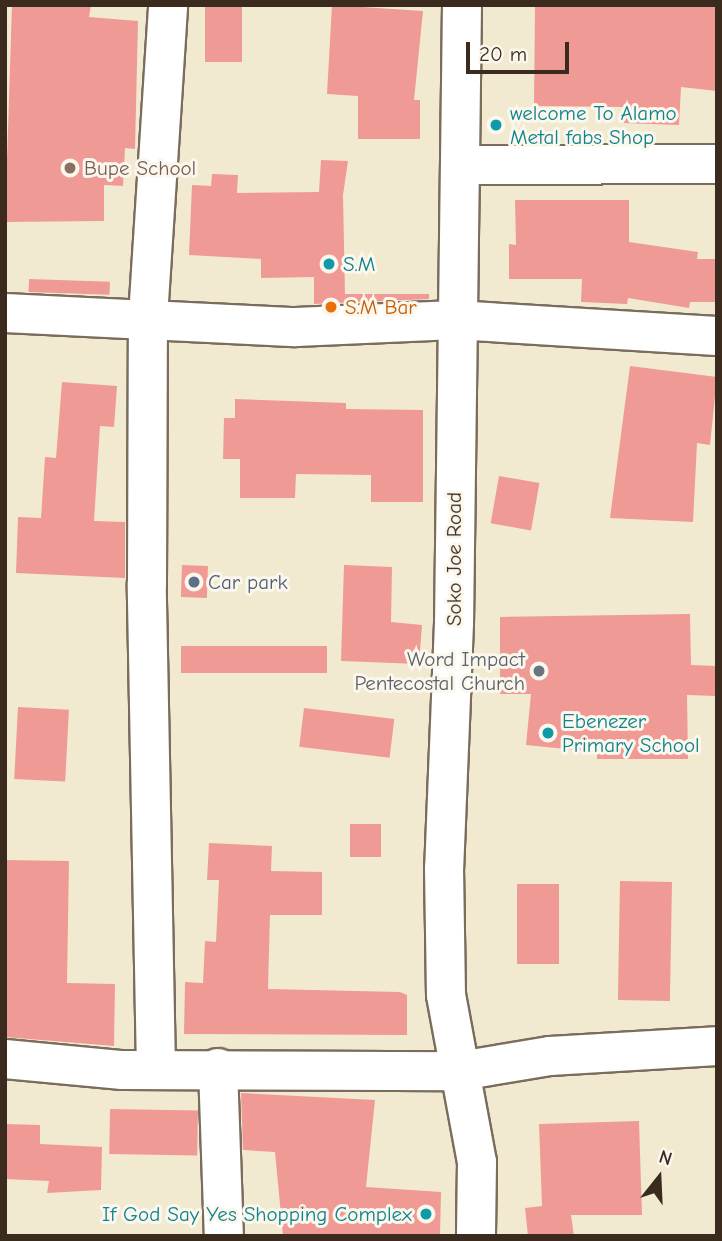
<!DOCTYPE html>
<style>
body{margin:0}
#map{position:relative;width:722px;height:1241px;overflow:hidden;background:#f1ead1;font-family:"Comic Neue",sans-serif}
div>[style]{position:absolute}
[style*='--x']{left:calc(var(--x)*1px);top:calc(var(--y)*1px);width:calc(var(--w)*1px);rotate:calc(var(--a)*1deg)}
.building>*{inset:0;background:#f09a95;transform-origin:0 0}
.roads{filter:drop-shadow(2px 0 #7b6d5d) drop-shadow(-2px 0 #7b6d5d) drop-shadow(0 2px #7b6d5d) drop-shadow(0 -2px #7b6d5d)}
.minor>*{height:38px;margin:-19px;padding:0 19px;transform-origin:19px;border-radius:19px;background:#fff}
.dots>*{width:19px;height:19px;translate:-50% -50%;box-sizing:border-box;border:4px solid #fbf7ec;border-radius:50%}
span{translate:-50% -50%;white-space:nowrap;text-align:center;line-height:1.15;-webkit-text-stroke:6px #fbf7ec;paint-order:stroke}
.culture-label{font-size:21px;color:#0d838f}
.left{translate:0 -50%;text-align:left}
.right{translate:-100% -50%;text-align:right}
.education-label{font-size:21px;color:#785e54}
.food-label{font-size:21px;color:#c56008}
.street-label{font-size:21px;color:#3b2a1e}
.service-label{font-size:21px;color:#4e5e75}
.worship-label{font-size:21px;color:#5b616d}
.frame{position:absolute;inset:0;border:7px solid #3b2a1e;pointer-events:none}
.north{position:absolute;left:624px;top:1143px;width:70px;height:70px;-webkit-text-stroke:5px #fbf7ec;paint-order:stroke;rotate:18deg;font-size:19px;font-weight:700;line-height:28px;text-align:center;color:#3b2a1e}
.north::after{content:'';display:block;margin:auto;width:24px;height:32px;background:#3b2a1e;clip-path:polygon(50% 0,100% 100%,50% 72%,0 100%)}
.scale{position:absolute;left:466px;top:42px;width:103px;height:32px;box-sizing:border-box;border:4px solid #3b2a1e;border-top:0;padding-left:9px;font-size:21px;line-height:24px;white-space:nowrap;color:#3b2a1e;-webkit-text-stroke:5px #fbf7ec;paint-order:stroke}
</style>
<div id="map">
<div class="building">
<i style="clip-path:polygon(12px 5px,91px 5px,89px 17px,138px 21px,135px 149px,125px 148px,123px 186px,104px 185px,104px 221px,5px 222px)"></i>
<i style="left:205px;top:5px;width:37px;height:57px"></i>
<i style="clip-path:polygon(332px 5px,423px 11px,414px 100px,420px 100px,420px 139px,358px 139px,358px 96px,327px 94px)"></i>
<i style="clip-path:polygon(535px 5px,717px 5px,717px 91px,681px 87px,679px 125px,623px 123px,623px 107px,534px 106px)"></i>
<i style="clip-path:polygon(321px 160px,348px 161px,343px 195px,345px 294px,429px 294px,429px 299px,314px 304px,314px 277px,261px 278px,261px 259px,189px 255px,192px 185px,211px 186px,212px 174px,238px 175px,237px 193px,319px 192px)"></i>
<i style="clip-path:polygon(515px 200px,629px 200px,629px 242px,698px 252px,697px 259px,717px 259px,717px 302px,690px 302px,689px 308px,628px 298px,627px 304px,581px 302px,582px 279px,509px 279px,509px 244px,516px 245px)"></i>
<i style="left:29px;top:279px;width:81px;height:13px;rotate:2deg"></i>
<i style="clip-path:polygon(630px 366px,717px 377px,710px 445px,697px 443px,693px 522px,610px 518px)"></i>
<i style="clip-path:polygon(62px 382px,117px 386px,114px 427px,100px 426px,94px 521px,125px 522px,125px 578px,16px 573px,18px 517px,41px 518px,45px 457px,56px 458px)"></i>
<i style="clip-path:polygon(235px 399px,346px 403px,346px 409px,423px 410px,423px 502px,371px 502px,371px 475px,296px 474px,295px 498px,240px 498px,240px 459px,223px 459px,224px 418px,235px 418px)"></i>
<i style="left:499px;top:476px;width:41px;height:48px;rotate:10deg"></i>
<i style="left:182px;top:565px;width:26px;height:32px;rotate:2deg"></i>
<i style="clip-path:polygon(344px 565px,392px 567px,391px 622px,422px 625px,419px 664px,341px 661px)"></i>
<i style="clip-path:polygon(690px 614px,691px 665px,717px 666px,717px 696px,687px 695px,688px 759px,597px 759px,597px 752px,526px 745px,531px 694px,500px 694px,500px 617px)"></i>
<i style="left:327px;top:646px;width:27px;height:146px;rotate:90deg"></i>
<i style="left:18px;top:707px;width:51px;height:72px;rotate:3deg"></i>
<i style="left:304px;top:708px;width:91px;height:39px;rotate:7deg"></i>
<i style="left:350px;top:824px;width:31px;height:33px"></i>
<i style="clip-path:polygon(209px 843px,272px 846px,271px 871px,322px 872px,322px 915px,270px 915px,268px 989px,400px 992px,407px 995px,407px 1035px,184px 1034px,185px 982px,203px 983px,205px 941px,216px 942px,219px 880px,207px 880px)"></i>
<i style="clip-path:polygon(5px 860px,69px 861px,67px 983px,115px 984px,114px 1046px,5px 1037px)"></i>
<i style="left:620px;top:881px;width:52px;height:119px;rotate:1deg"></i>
<i style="left:517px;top:884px;width:42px;height:80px"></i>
<i style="clip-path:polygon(241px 1093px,375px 1100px,366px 1187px,441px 1192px,440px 1236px,283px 1236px,275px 1152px,243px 1150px)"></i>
<i style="left:110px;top:1109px;width:88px;height:45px;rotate:1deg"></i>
<i style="clip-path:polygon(639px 1121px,642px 1215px,571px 1215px,574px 1236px,528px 1236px,525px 1208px,542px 1206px,539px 1124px)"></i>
<i style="clip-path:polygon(5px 1124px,40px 1125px,40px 1144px,102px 1147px,101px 1190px,47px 1193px,49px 1181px,5px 1179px)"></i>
</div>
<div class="roads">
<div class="minor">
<i style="--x:462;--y:5;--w:618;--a:90.74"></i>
<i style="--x:454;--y:623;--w:245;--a:92.3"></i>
<i style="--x:444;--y:868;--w:127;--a:89.1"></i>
<i style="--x:446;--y:995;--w:170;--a:79.5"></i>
<i style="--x:477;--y:1162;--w:74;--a:90.8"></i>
<i style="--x:460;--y:165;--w:257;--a:-0.2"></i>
<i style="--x:5;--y:313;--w:291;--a:2.8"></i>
<i style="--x:296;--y:327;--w:159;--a:-2.5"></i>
<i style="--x:455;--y:320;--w:262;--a:3.5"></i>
<i style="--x:5;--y:1059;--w:118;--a:5.4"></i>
<i style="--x:122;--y:1070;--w:338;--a:0.2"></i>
<i style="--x:460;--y:1071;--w:91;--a:-9.5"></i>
<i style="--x:550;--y:1056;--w:167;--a:-3.4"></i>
<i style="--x:218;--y:1068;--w:168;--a:88"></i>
<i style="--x:156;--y:1070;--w:486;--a:-91.1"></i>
<i style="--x:147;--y:584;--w:267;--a:-89.8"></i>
<i style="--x:148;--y:317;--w:313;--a:-86.3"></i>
</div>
</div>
<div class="dots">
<i style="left:496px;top:125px;background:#0f9aa8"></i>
<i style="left:70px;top:168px;background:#8d6e63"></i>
<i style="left:329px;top:264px;background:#0f9aa8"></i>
<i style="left:331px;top:307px;background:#e8710a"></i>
<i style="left:194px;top:582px;background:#5c6f8a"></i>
<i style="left:539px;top:671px;background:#6b7280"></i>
<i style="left:548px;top:733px;background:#0f9aa8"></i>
<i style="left:426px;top:1214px;background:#0f9aa8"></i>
</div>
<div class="culture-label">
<span class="left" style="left:510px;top:125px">welcome To Alamo<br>Metal fabs Shop</span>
<span class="left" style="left:343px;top:264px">S.M</span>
<span class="left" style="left:562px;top:733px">Ebenezer<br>Primary School</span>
<span class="right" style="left:412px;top:1214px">If God Say Yes Shopping Complex</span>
</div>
<div class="education-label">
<span class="left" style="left:84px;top:168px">Bupe School</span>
</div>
<div class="food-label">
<span class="left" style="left:345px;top:307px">S.M Bar</span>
</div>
<div class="street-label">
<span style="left:454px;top:559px;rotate:-90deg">Soko Joe Road</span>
</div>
<div class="service-label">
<span class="left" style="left:208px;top:582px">Car park</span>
</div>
<div class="worship-label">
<span class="right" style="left:525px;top:671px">Word Impact<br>Pentecostal Church</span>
</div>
<div class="frame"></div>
<div class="north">N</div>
<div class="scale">20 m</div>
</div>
